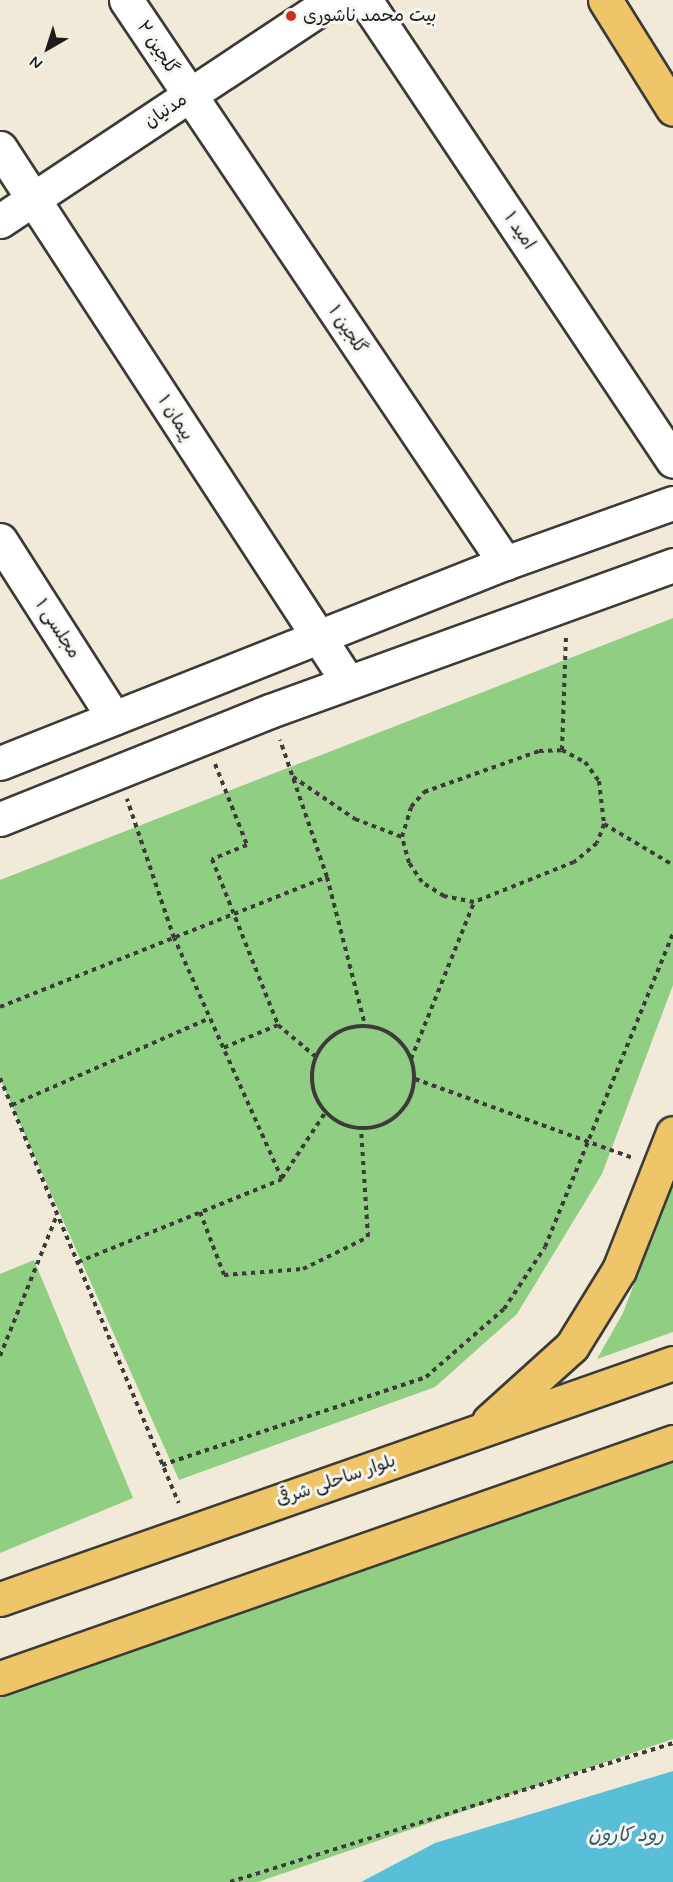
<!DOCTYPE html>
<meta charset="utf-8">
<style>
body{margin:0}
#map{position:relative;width:673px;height:1882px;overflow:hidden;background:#f2ead8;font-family:Mynerve,"Playpen Sans Arabic",sans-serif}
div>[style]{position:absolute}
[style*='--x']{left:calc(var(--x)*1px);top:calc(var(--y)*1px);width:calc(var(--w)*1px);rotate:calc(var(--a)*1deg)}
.green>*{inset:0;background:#90ce84}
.water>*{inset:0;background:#59bed7}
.path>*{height:4px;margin-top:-2px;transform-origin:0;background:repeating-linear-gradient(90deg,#3c3b38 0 4.5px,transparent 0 9px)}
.path>.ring{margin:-2px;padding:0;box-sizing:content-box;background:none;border:4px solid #3c3b38;border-radius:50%}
.roads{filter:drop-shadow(2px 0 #3c3b38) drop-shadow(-2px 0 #3c3b38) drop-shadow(0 2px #3c3b38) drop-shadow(0 -2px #3c3b38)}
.minor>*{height:33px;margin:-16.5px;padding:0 16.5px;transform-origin:16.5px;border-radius:16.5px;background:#fff}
.major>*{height:33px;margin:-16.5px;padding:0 16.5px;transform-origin:16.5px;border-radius:16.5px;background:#eec569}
.dots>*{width:16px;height:16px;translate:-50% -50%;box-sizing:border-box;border:3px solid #f6f6f2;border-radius:50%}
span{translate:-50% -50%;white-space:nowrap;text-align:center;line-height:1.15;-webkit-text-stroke:6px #f6f6f2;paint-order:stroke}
.poi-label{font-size:18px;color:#1c1c1c}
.left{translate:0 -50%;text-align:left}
.street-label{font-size:18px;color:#1c1c1c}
.water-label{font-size:20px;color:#345d67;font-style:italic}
.north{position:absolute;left:18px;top:18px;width:60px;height:60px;-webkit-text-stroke:4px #f6f6f2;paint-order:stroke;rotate:219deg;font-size:16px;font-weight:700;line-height:24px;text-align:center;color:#1c1c1c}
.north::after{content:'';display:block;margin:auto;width:21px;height:27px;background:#1c1c1c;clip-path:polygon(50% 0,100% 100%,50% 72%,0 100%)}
</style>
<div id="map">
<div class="green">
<i style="clip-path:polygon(673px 618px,673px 985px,602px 1174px,517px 1314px,435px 1387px,179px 1480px,0 1079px,0 880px)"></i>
<i style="clip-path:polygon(673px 1182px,673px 1332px,597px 1359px,623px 1313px)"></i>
<i style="clip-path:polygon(34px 1260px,133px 1498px,0 1553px,0 1274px)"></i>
<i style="clip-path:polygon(673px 1441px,673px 1739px,258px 1882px,0 1882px,0 1676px)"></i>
</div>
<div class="water">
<i style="clip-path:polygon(673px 1771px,673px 1882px,361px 1882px,435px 1843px)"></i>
</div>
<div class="path">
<i style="--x:562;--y:750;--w:26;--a:28"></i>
<i style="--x:585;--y:762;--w:24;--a:54"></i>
<i style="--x:599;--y:781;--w:43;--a:83.4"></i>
<i style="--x:604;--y:824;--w:20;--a:110"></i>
<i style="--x:597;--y:843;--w:30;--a:140"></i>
<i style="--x:574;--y:862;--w:108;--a:158.2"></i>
<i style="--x:474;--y:902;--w:31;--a:-169"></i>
<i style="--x:444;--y:896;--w:26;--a:-148"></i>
<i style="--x:422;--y:882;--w:23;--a:-124"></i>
<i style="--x:409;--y:863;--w:27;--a:-105"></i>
<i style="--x:402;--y:837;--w:31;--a:-73"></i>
<i style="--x:411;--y:807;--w:20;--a:-49"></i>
<i style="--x:424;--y:792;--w:122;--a:-19.6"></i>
<i style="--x:539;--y:751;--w:23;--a:-2"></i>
<i style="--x:562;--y:750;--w:113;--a:-88"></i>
<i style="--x:215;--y:764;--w:87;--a:68.4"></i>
<i style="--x:247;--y:845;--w:38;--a:158"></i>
<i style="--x:212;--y:859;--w:179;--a:68.3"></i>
<i style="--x:278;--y:1025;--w:60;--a:157.3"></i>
<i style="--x:293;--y:777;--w:75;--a:34.1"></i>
<i style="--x:355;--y:819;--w:50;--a:21"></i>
<i style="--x:604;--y:824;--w:80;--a:30.7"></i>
<i style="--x:327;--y:877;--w:153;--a:75.6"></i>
<i style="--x:0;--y:1007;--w:352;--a:-21.7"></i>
<i style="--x:327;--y:877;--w:145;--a:-108.9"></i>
<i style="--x:278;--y:1025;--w:48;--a:40"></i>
<i class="ring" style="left:312px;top:1026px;width:98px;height:98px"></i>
<i style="--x:411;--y:1059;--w:169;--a:-68.1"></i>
<i style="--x:0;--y:1078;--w:461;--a:67.2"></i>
<i style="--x:415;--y:1079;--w:230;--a:19.9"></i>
<i style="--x:12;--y:1105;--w:216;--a:-23.7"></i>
<i style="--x:282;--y:1178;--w:78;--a:-56.5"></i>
<i style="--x:200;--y:1212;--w:67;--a:69.1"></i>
<i style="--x:224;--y:1275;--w:79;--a:-4.3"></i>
<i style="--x:303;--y:1269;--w:72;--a:-26.2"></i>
<i style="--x:368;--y:1237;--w:108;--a:-93.7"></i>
<i style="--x:78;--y:1262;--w:220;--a:-22.1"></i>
<i style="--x:282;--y:1179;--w:264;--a:-114.1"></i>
<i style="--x:174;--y:938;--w:147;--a:-108.7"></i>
<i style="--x:0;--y:1356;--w:152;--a:-68"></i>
<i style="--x:162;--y:1465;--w:278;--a:-18.4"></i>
<i style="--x:426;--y:1377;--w:103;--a:-41.1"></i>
<i style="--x:504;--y:1309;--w:74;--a:-56.5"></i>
<i style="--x:545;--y:1247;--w:338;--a:-67.8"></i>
<i style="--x:230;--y:1882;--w:464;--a:-17.4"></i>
</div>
<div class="roads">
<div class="minor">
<i style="--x:126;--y:0;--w:679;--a:56.05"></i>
<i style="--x:365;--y:0;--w:554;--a:56.25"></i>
<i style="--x:0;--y:148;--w:637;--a:56.91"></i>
<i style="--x:0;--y:221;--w:400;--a:-33.6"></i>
<i style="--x:0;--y:540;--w:211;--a:57.4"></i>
<i style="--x:0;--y:763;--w:543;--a:-21.61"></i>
<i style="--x:505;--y:563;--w:178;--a:-19.7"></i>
<i style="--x:0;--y:819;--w:291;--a:-21.8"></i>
<i style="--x:270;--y:711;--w:429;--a:-19.9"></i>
</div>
<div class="major">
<i style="--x:605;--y:0;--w:128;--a:58"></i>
<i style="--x:489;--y:1421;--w:112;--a:-42.1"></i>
<i style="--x:572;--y:1346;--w:89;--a:-58.3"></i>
<i style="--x:619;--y:1270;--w:147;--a:-68.5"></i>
<i style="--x:0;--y:1599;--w:713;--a:-19.32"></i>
<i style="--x:0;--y:1678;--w:713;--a:-19.32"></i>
</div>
</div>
<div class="dots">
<i style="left:291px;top:16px;background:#c8321e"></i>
</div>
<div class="poi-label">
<span class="left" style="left:303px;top:16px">بیت محمد ناشوری</span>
</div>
<div class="street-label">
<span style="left:157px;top:48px;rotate:57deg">گلجین ۲</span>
<span style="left:166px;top:111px;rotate:-34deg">مدنیان</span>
<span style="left:519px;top:231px;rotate:56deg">امید ۱</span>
<span style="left:347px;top:330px;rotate:56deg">گلجین ۱</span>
<span style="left:175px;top:418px;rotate:57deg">پیمان ۱</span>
<span style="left:57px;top:629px;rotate:57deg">مجلسی ۱</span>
<span style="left:336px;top:1481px;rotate:-19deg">بلوار ساحلی شرقی</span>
</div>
<div class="water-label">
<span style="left:626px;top:1835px">رود کارون</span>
</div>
<div class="north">N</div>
</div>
